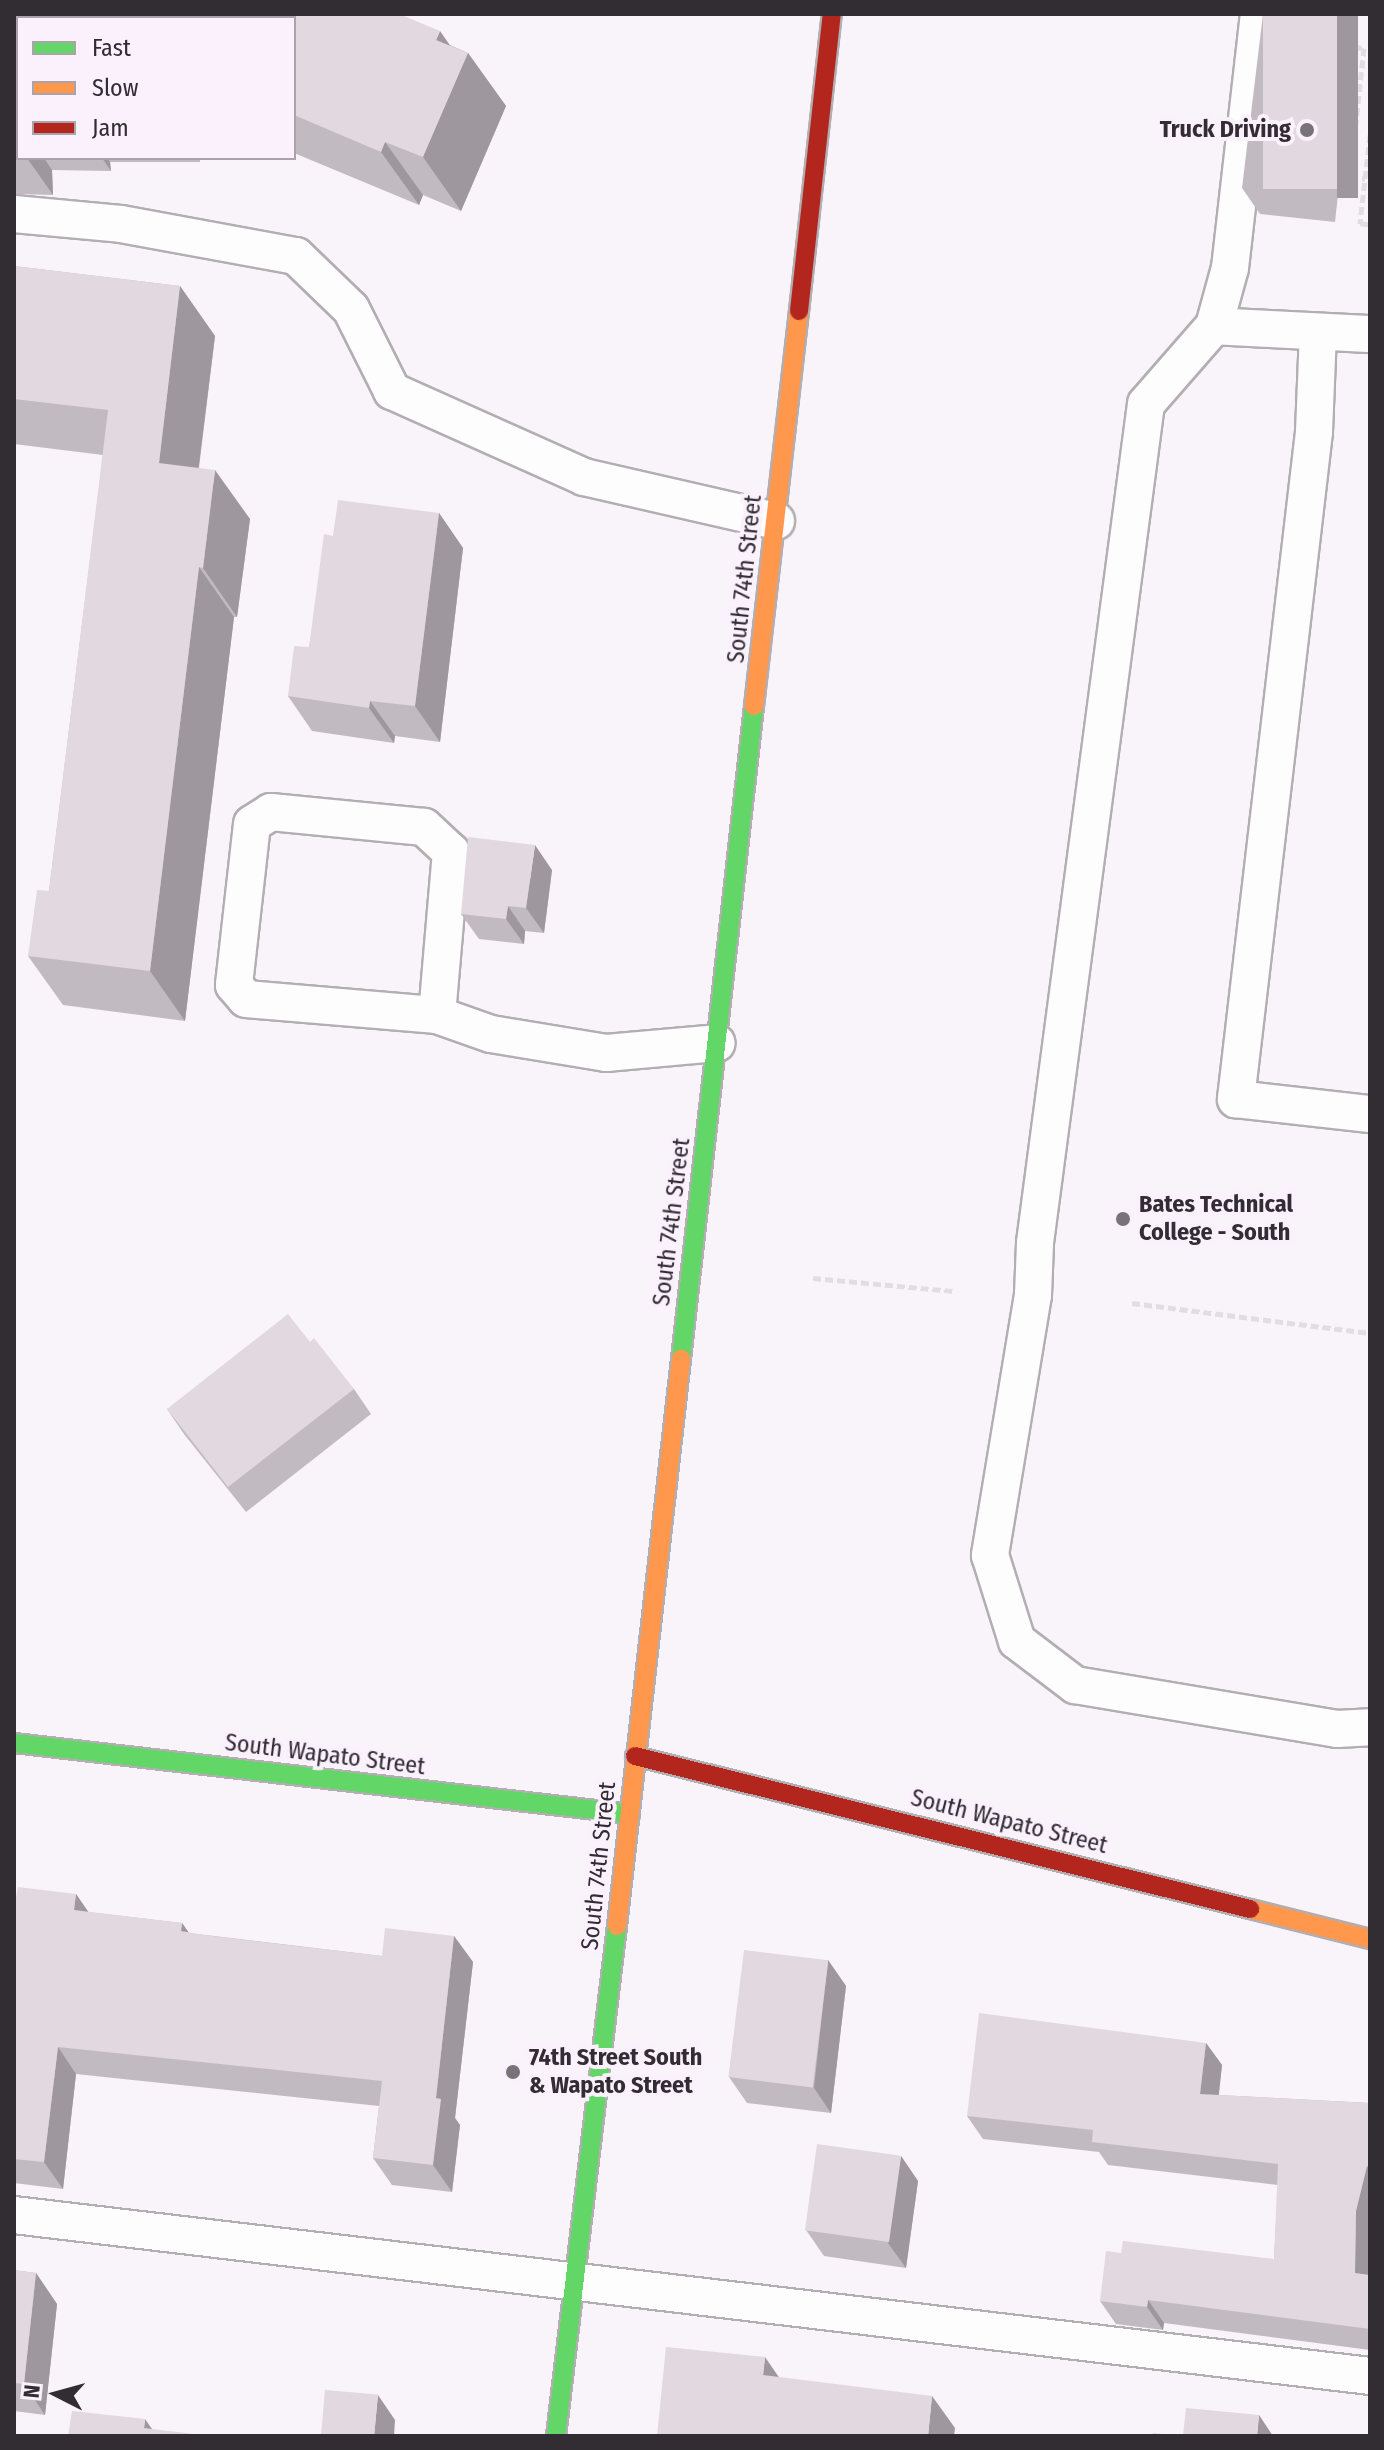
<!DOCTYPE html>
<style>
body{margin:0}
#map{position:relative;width:1384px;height:2450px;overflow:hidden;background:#f9f4fa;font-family:"Fira Sans Condensed",sans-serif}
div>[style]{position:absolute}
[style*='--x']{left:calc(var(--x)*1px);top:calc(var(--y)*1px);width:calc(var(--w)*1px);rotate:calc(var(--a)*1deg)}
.path>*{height:5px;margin-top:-2.5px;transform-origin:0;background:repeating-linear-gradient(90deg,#e0dee0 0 8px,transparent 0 12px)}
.roads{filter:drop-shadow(2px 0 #b2aeb2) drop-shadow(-2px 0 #b2aeb2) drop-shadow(0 2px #b2aeb2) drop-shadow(0 -2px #b2aeb2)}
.lane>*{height:36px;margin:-18px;padding:0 18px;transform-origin:18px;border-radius:18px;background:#fefdfe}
.fast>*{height:18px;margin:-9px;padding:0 9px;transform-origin:9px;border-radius:9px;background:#63d668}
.slow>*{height:18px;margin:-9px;padding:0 9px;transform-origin:9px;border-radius:9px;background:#ff974d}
.jam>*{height:18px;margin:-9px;padding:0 9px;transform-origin:9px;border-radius:9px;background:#b3261e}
.wall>*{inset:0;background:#c2bac1}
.shaded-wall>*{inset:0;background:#9e979d;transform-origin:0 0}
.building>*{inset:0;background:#e1d8e0;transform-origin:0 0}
.dots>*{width:22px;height:22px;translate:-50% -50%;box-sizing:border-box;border:4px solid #faf1fd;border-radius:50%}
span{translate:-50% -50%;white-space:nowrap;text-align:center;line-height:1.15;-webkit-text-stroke:8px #faf1fd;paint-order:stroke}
.poi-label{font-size:24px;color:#312d32;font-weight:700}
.right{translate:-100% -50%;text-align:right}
.left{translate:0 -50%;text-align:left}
.street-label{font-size:24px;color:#312d32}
.frame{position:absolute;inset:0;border:16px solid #312d32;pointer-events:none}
.legend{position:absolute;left:16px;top:16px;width:280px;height:144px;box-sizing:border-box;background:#faf1fd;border:2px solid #aaa3ac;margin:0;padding:10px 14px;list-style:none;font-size:24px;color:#312d32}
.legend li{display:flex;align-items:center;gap:16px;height:40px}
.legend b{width:40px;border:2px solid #aaa3ac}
.north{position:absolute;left:16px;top:2354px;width:80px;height:80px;-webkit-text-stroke:6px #faf1fd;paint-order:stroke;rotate:276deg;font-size:22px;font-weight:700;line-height:32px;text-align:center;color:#312d32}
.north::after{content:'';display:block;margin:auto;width:28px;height:36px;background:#312d32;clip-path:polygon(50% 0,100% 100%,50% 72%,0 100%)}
</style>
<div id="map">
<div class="path">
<i style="--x:1354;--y:47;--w:10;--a:6"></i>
<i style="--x:1364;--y:48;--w:130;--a:96.2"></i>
<i style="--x:1350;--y:177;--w:15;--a:8"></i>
<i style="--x:1370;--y:135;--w:89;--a:96.5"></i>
<i style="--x:1360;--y:223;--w:10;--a:11"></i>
<i style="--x:813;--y:1278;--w:142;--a:5.3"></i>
<i style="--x:1132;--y:1303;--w:240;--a:7.2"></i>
</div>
<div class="roads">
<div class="lane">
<i style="--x:14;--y:214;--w:107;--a:5.3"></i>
<i style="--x:121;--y:224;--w:178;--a:10.4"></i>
<i style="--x:296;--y:256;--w:76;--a:43.9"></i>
<i style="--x:351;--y:309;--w:92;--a:63.4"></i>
<i style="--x:392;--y:391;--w:210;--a:24.1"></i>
<i style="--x:584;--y:477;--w:197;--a:12.9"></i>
<i style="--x:1214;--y:326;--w:60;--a:-74.6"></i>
<i style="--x:1230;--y:268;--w:256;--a:-83.5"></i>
<i style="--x:1318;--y:332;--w:100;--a:92.3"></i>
<i style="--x:1314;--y:432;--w:672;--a:96.67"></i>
<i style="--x:1236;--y:1099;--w:135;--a:6.4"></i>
<i style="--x:1370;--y:334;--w:156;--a:-177.1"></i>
<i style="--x:1214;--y:326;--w:103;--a:131.1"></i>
<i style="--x:1146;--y:404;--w:846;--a:97.54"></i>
<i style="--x:1035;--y:1243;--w:52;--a:92.2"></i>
<i style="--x:1033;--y:1295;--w:264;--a:99.4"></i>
<i style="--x:990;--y:1555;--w:90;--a:72.6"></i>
<i style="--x:1017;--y:1641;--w:73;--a:37.2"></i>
<i style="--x:1075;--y:1685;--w:266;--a:9.5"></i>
<i style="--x:1337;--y:1729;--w:33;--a:-3"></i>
<i style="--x:437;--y:1015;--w:164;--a:-85.1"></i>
<i style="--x:451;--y:852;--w:37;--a:-137"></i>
<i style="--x:424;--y:827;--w:154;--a:-174.4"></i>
<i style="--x:271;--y:812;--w:22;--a:148"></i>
<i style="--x:252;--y:824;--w:162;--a:96.4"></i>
<i style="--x:234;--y:985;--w:18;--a:49"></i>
<i style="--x:246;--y:999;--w:192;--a:4.8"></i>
<i style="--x:437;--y:1015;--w:57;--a:19.4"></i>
<i style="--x:491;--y:1034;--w:117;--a:9.4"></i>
<i style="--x:606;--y:1053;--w:111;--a:-5.1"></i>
<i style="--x:14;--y:2215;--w:1366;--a:6.77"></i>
</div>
<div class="fast">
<i style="--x:681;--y:1359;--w:657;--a:-83.62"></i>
<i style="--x:14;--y:1743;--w:620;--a:6.57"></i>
<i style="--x:556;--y:2436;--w:514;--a:-83.18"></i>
</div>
<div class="slow">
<i style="--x:754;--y:706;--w:398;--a:-83.5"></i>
<i style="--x:1250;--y:1909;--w:124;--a:14"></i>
<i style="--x:617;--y:1926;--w:571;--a:-83.56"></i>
</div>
<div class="jam">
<i style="--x:799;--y:311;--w:299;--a:-83.7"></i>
<i style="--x:635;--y:1756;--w:634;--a:13.97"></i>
</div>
</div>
<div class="wall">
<i style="clip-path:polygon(1263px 14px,1358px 14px,1335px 222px,1260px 214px,1242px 188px)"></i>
<i style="clip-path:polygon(294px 18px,450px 45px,468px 53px,506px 106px,461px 211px,423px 195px,419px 205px,294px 153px)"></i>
<i style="clip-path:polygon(14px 31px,18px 31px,18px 158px,200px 158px,200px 162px,110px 162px,111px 171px,52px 170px,53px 195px,14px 194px)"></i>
<i style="clip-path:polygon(14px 266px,180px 286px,215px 336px,199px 468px,250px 519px,237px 617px,234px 617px,185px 1021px,63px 1005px,28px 956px,49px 891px,103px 455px,14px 444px)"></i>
<i style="clip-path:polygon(439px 513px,463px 548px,440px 742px,395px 736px,394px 743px,312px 731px,288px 696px,309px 647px,333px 536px)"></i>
<i style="clip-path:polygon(552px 870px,544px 933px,525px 931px,524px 944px,479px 939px,461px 914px)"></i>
<i style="clip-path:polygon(310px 1342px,354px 1389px,371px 1414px,246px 1512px,184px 1434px,167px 1409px)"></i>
<i style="clip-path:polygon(76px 1894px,88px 1912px,182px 1923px,189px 1933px,382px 1956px,454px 1936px,473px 1962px,455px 2118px,460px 2125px,452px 2192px,392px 2185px,373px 2158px,379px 2106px,76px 2074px,63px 2189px,14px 2183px,14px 1908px)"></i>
<i style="clip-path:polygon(828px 1960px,846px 1986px,831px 2113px,747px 2103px,729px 2077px)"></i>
<i style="clip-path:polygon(1206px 2043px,1222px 2065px,1219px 2095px,1370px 2103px,1370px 2350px,1164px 2323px,1163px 2330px,1116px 2324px,1100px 2301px,1121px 2253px,1274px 2259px,1278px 2185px,1108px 2165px,1099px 2152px,983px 2139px,967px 2116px)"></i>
<i style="clip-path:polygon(901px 2156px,918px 2181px,906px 2268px,824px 2256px,806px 2230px)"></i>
<i style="clip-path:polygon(14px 2270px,36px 2273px,57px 2304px,45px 2415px,14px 2411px)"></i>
</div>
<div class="shaded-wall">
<i style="left:1337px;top:14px;width:21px;height:184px"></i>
<i style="clip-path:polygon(440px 31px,463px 64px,468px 53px,506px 106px,461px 211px,423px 157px,436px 40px)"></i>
<i style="clip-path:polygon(15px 116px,18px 121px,18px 145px,15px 141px)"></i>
<i style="clip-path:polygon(385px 142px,423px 195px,419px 205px,381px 152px)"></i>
<i style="clip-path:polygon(27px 158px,44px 158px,52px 170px,53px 195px)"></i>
<i style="clip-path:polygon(102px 158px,107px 158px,110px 162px,111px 171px)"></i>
<i style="clip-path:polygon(180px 286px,215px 336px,193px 512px,159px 463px)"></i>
<i style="clip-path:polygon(215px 470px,250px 519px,237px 617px,203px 568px)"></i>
<i style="clip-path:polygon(439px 513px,463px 548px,440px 742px,415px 706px)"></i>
<i style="clip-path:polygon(199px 567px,234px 617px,185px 1021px,150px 971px)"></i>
<i style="clip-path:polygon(370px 701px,395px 736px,394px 743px,369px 708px)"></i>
<i style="clip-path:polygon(535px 845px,552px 870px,544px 933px,526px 908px)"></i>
<i style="clip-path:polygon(508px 906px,525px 931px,524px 944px,506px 919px)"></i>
<i style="clip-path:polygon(76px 1894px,94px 1920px,74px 1910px)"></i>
<i style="clip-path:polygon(182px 1923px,201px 1950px,181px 1931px)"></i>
<i style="clip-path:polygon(454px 1936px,473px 1962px,455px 2118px,460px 2125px,452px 2192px,433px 2165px,436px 2098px)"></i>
<i style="clip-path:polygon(828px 1960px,846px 1986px,831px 2113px,814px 2088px)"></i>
<i style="clip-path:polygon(1206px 2043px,1222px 2065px,1216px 2117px,1200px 2094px)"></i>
<i style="clip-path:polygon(58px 2047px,76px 2074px,63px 2189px,44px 2162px)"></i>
<i style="clip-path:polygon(901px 2156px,918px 2181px,906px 2268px,888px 2243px)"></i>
<i style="clip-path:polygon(1367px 2166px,1370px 2171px,1370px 2294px,1355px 2273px,1356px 2211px)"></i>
<i style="clip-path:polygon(36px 2273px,57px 2304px,45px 2415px,24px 2384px)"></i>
<i style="clip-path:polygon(1148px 2300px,1164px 2323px,1163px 2330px,1147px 2307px)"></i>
<i style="clip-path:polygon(765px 2357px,787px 2389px,763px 2375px)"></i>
<i style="clip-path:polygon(378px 2395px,395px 2420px,394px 2436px,374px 2436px)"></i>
<i style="clip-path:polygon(932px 2396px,955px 2428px,954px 2436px,928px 2436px)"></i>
<i style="clip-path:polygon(1259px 2415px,1273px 2436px,1257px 2436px)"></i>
<i style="clip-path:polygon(145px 2419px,157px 2436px,144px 2428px)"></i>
</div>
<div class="building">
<i style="clip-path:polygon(223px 14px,399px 14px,440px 31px,436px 40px,468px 53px,423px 157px,385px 142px,381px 152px,294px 115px,294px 18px,221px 18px)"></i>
<i style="left:1263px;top:14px;width:74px;height:175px"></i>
<i style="clip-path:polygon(14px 31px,18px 31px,18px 117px,15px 116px,15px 141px,14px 141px)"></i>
<i style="clip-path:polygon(14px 266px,180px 286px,159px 463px,215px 470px,203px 568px,199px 567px,150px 971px,28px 956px,37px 890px,49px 891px,108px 410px,14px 399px)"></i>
<i style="clip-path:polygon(338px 500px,439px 513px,415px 706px,370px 701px,369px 708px,288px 696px,294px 646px,309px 647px,324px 534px,333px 536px)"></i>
<i style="clip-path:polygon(468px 837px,535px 845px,526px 908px,508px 906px,506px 919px,461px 914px)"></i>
<i style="clip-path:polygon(288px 1314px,310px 1342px,314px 1338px,354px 1389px,228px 1487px,167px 1409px)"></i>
<i style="clip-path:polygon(18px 1887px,76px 1894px,74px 1910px,182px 1923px,181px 1931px,204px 1935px,382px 1956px,385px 1928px,454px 1936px,436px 2098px,441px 2099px,433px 2165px,373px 2158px,382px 2081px,58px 2047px,44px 2162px,14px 2159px,14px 1908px)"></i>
<i style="left:744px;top:1950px;width:85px;height:128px;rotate:7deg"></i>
<i style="clip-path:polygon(979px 2013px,1206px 2043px,1200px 2094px,1370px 2103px,1370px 2167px,1367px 2166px,1356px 2211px,1355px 2273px,1370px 2275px,1370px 2329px,1148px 2300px,1147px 2307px,1100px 2301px,1106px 2251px,1121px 2253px,1123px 2241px,1274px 2259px,1278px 2164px,1092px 2142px,1093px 2130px,967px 2116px)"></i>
<i style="left:817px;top:2144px;width:85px;height:87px;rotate:8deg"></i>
<i style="clip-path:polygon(14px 2270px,36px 2273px,24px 2384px,14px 2383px)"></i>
<i style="clip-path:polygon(666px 2347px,765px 2357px,763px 2375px,932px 2396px,928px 2436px,657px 2436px)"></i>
<i style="left:325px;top:2390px;width:53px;height:46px;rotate:5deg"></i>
<i style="clip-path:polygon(1186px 2408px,1259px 2415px,1257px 2436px,1152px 2436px,1153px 2433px,1183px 2436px)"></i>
<i style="clip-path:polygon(72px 2411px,145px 2419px,144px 2428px,211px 2436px,68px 2436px)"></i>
</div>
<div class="dots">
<i style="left:1307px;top:130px;background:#777378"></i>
<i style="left:1123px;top:1219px;background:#777378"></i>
<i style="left:513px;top:2072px;background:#777378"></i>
</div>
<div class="poi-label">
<span class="right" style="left:1291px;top:130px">Truck Driving</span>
<span class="left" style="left:1139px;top:1219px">Bates Technical<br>College - South</span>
<span class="left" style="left:529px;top:2072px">74th Street South<br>&amp; Wapato Street</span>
</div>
<div class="street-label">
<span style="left:745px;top:579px;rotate:-84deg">South 74th Street</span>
<span style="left:672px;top:1222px;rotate:-83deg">South 74th Street</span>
<span style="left:325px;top:1755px;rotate:7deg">South Wapato Street</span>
<span style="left:1009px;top:1822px;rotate:14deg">South Wapato Street</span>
<span style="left:599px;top:1866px;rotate:-84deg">South 74th Street</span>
</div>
<div class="frame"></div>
<ul class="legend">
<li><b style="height:10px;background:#63d668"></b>Fast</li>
<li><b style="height:10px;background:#ff974d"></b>Slow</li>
<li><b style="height:10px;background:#b3261e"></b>Jam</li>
</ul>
<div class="north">N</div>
</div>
